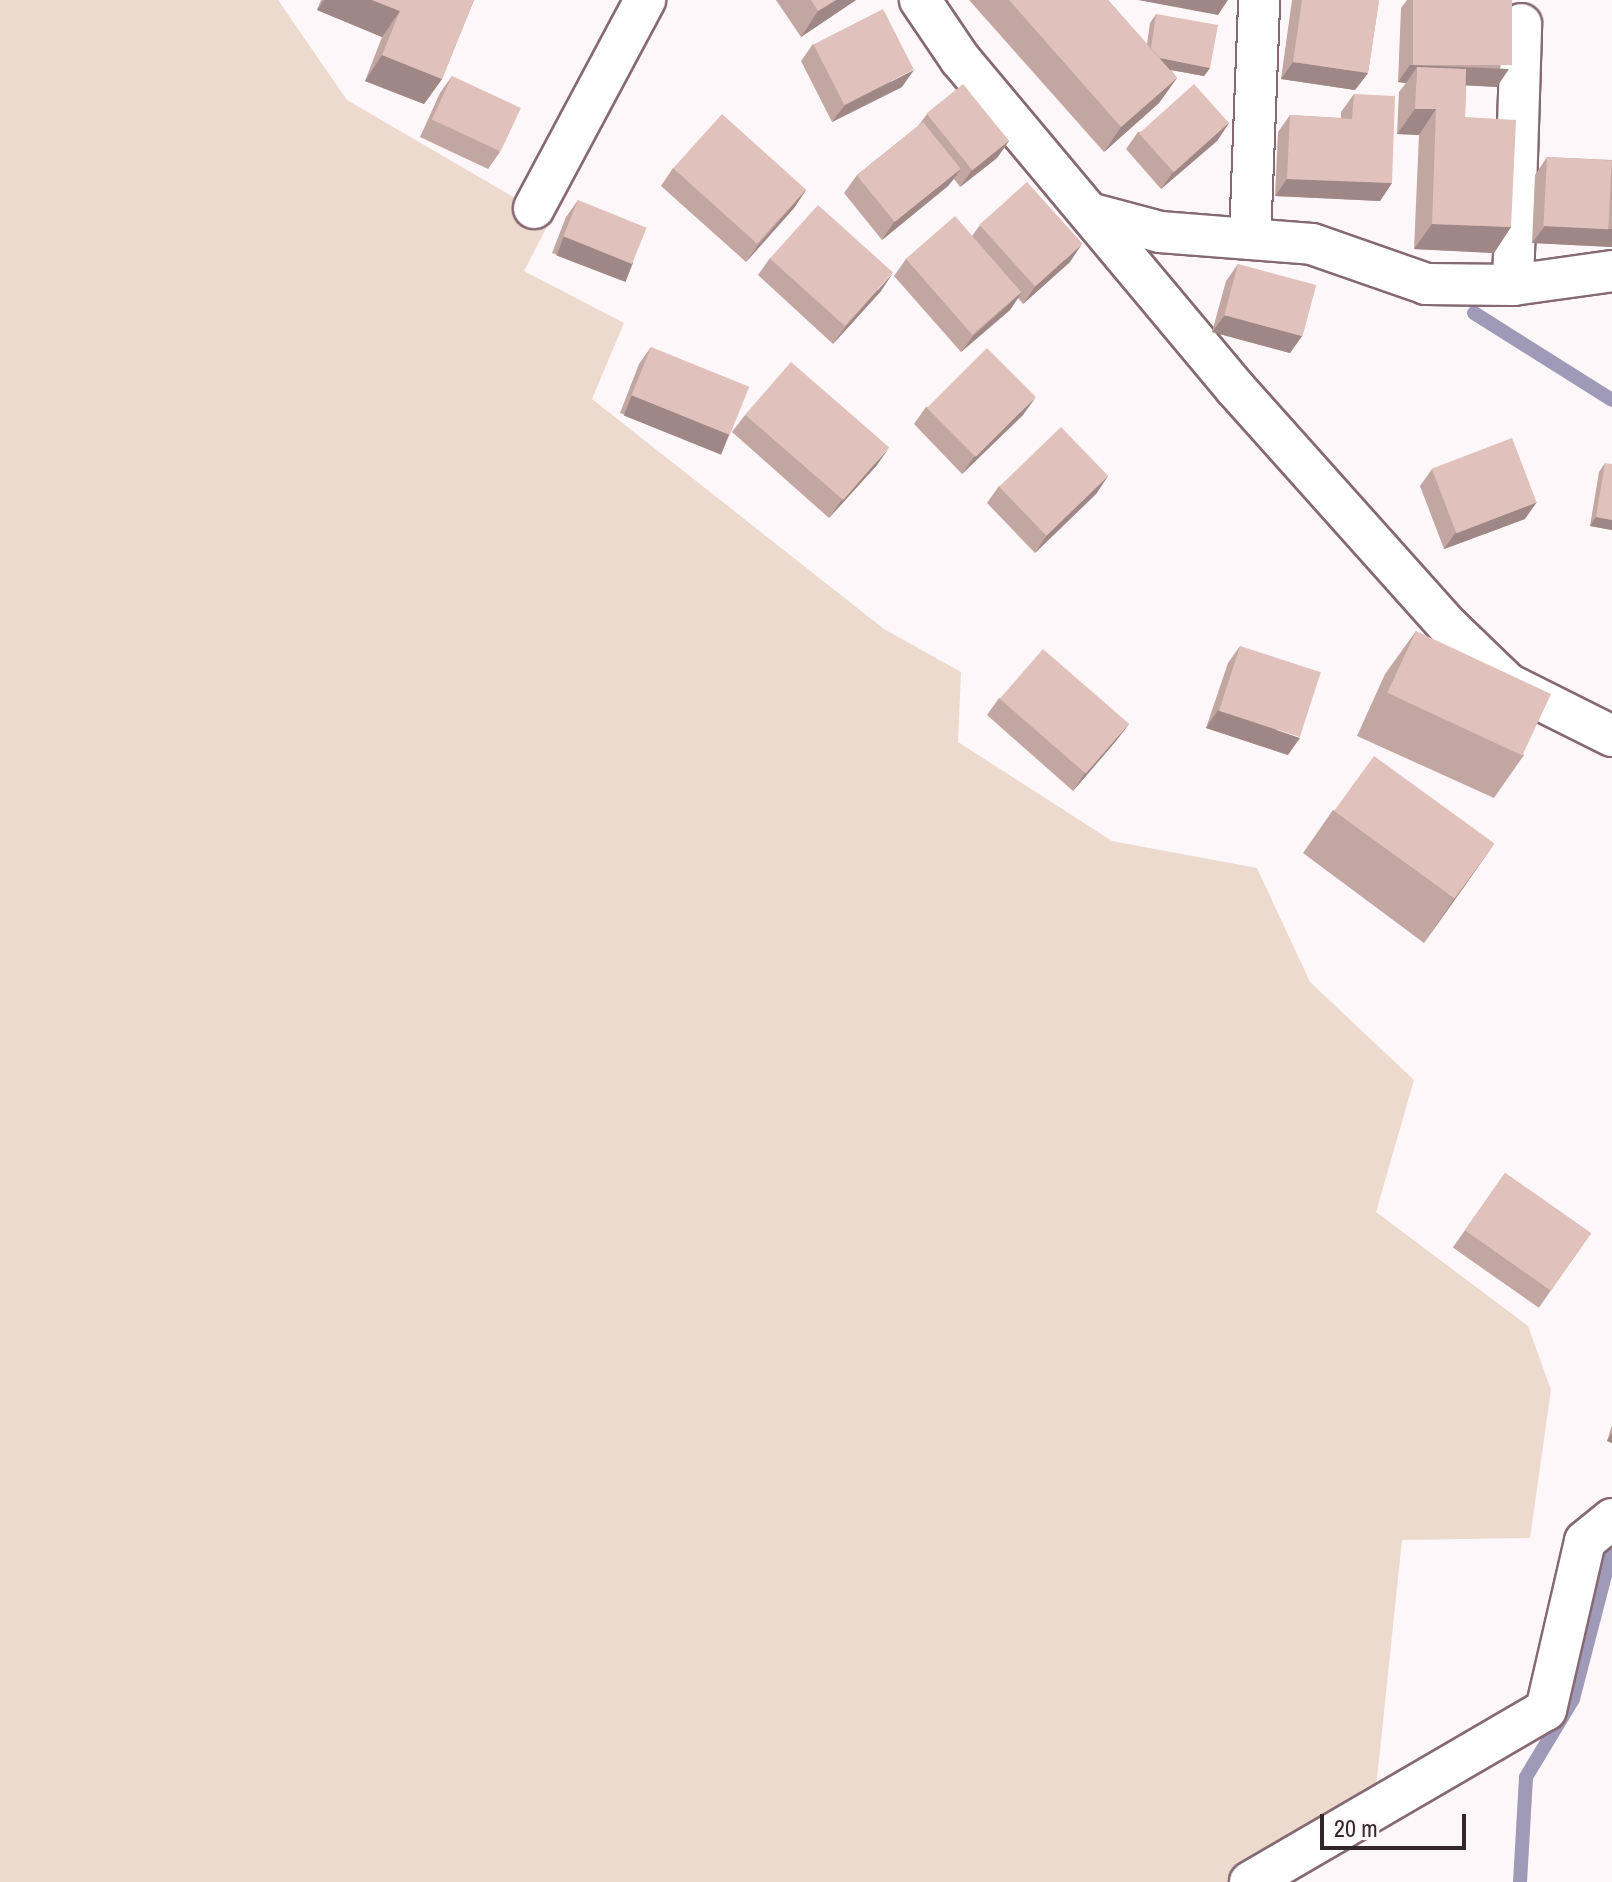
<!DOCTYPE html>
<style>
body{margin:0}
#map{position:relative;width:1612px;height:1882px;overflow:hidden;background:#fef7f9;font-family:"Archivo Narrow",sans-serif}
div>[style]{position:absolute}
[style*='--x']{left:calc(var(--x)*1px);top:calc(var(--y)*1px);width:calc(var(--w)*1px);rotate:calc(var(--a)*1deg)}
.green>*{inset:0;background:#ebdacd}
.stream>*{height:14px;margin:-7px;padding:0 7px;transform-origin:7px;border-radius:7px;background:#9f9ab8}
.roads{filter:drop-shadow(2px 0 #856973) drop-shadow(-2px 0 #856973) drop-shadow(0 2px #856973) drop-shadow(0 -2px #856973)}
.street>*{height:40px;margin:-20px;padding:0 20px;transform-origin:20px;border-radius:20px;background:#fff}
.wall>*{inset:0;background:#c2a6a2;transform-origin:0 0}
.shaded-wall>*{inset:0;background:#9e8784;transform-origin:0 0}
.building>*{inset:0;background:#e1c1bc;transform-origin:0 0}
span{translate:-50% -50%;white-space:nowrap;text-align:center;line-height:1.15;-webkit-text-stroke:6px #fef7f9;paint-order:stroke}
.scale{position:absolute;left:1320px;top:1814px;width:146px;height:36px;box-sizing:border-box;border:4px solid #33272b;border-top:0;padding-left:10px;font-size:24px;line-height:28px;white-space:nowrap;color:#33272b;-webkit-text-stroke:6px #fef7f9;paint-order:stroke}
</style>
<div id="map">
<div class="green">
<i style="clip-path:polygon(0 0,278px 0,347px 100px,551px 219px,524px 271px,624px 323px,592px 399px,884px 629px,961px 672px,958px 742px,1112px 841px,1257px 868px,1310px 982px,1414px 1080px,1376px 1212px,1528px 1326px,1551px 1390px,1530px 1538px,1402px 1540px,1373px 1817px,1253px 1882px,0 1882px)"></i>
</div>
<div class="stream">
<i style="--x:1474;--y:313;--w:163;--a:32.2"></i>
<i style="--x:1520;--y:1882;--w:105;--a:-86.7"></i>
<i style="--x:1526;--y:1777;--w:91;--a:-58.9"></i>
<i style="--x:1573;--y:1699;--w:156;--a:-75.5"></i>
</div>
<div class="roads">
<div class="street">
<i style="--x:920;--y:0;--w:71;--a:55.9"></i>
<i style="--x:960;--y:59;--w:430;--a:50.1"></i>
<i style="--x:1236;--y:389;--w:319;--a:48.2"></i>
<i style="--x:1449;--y:627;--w:82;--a:44"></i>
<i style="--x:1508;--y:684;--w:116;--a:26.6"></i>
<i style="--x:534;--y:208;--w:236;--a:-61.9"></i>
<i style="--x:1093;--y:214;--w:69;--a:15"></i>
<i style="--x:1160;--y:232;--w:152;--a:4.5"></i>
<i style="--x:1312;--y:244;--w:121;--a:19.3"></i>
<i style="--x:1426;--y:284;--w:87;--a:0.7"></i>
<i style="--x:1513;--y:285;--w:100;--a:-8"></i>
<i style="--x:1250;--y:239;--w:239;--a:-87.8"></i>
<i style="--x:1513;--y:285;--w:261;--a:-88.2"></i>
<i style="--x:1250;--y:1882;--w:342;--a:-30.2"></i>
<i style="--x:1546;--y:1710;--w:173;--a:-77"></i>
<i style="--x:1585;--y:1541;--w:35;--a:-39"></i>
</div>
</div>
<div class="wall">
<i style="clip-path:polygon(321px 0,474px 0,442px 79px,424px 104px,365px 81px,382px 37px,317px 10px)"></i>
<i style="clip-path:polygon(776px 0,856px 0,801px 37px)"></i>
<i style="clip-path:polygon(969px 0,1108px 0,1147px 44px,1150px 23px,1156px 14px,1210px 68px,1204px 76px,1171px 70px,1177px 78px,1159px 103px,1104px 152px)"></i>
<i style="clip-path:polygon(1292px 0,1379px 0,1368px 73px,1355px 90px,1281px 79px)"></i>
<i style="clip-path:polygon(1407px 0,1512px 0,1497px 87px,1466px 85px,1465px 117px,1511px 227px,1494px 253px,1414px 249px,1419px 135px,1397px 134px,1399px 92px,1406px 83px,1398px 82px,1401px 8px)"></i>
<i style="clip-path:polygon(813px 44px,902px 87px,832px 122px,801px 61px)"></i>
<i style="clip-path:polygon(452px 76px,500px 152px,488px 169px,420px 137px,440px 93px)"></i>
<i style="clip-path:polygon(1354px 94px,1392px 183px,1380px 201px,1275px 196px,1278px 132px,1290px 115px,1341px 118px,1341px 112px)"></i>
<i style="clip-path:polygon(927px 114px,1009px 141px,997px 158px,960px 187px,954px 179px,948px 186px,882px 240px,844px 193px,857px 175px,918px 126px)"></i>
<i style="clip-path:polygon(1229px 123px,1217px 141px,1161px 189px,1126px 149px,1138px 132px)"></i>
<i style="clip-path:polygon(1547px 157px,1612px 160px,1612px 247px,1532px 243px,1535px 175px)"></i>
<i style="clip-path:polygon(673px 168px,806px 190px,794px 208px,746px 262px,661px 186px)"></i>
<i style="clip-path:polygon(578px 200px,621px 280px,552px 253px,566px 217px)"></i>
<i style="clip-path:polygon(980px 225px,1070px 262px,1023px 304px,1018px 298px,1010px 310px,961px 352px,894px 276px,906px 259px,972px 236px)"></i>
<i style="clip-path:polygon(770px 258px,881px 291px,833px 344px,758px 275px)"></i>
<i style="clip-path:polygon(1238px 264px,1302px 336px,1290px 353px,1212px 332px,1226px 281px)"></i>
<i style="clip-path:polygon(651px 347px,730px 434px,718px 452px,620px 413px,639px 364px)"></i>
<i style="clip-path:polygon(926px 407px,1023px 415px,962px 474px,914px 424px)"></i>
<i style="clip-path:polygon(745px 415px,877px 465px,829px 518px,732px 432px)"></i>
<i style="clip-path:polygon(1605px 463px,1612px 530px,1590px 526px,1599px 472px)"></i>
<i style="clip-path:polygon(1432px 469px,1525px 519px,1444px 549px,1420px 486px)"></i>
<i style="clip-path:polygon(1108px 476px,1096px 494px,1035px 553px,987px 503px,999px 486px)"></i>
<i style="clip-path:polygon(1416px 631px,1524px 755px,1494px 798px,1357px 736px,1385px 674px)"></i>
<i style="clip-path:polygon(1240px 646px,1288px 755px,1206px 728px,1228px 663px)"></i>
<i style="clip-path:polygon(999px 698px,1129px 724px,1116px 741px,1073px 791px,987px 715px)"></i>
<i style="clip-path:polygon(1333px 810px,1494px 844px,1424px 943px,1303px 853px)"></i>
<i style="left:1505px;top:1173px;width:105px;height:91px;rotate:35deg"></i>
<i style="clip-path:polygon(1612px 1425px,1612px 1443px,1607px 1441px)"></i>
</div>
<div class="shaded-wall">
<i style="clip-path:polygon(324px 0,372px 0,400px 11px,382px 37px,317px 10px)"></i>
<i style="clip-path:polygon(836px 0,856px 0,801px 37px,818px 11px)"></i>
<i style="clip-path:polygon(1138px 0,1228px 0,1218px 15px)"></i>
<i style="clip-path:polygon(382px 55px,442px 79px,424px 104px,365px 81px)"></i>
<i style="clip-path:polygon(1149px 56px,1210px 68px,1204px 76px,1143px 65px)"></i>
<i style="clip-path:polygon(1293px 62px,1368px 73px,1355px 90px,1281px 79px)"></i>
<i style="clip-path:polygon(1410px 65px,1509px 69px,1497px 87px,1416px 83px,1417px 67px,1406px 83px,1398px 82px)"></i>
<i style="clip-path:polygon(914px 70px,902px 87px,832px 122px,845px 105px)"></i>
<i style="clip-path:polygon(1177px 78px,1159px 103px,1104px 152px,1121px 127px)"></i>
<i style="clip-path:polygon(1415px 109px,1436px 109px,1419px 135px,1397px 134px)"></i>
<i style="clip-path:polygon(1229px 123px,1217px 141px,1161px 189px,1173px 172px)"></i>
<i style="clip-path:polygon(1009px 141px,997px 158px,960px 187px,972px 170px)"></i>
<i style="clip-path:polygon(961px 169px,948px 186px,882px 240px,894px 222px)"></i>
<i style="clip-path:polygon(1287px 179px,1392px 183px,1380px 201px,1275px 196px)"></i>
<i style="clip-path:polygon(806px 190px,794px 208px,746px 262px,758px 245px)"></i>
<i style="clip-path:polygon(1432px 224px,1511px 227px,1494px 253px,1414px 249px)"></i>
<i style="clip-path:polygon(1545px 226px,1612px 229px,1612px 247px,1532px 243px)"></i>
<i style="left:564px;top:236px;width:74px;height:21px;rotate:21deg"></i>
<i style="clip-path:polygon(1082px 244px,1070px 262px,1023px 304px,1035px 287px)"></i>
<i style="clip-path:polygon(893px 273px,881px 291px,833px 344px,846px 326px)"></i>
<i style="clip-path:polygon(1022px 292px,1010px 310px,961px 352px,974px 335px)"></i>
<i style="clip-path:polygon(1225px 315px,1302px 336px,1290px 353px,1212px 332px)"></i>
<i style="left:632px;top:395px;width:105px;height:22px;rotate:22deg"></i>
<i style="clip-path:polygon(1036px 397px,1023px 415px,962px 474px,974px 457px)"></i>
<i style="clip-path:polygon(889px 448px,877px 465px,829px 518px,841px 501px)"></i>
<i style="clip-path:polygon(1108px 476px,1096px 494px,1035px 553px,1047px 535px)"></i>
<i style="clip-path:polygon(1537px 502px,1525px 519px,1444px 549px,1456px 532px)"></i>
<i style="clip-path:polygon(1596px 517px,1612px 520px,1612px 530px,1590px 526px)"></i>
<i style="clip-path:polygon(1218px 710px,1300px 738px,1288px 755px,1206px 728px)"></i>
<i style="clip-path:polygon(1129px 724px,1116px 741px,1073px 791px,1085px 773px)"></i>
<i style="clip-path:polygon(1494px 844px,1464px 887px,1424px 943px,1454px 899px)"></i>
<i style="clip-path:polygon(1612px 1433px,1612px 1443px,1607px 1441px)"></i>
</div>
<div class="building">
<i style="clip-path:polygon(372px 0,474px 0,442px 79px,382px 55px,400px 11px)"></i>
<i style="clip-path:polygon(811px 0,836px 0,818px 11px)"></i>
<i style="clip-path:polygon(1009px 0,1108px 0,1177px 78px,1121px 127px)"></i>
<i style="clip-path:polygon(1302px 0,1379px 0,1368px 73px,1293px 62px)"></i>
<i style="left:1413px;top:0;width:99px;height:65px"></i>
<i style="left:883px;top:9px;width:68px;height:78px;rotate:63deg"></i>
<i style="clip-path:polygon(1156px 14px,1218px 25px,1210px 68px,1160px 58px,1151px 48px)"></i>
<i style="clip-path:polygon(1417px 67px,1466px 69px,1465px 117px,1516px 120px,1511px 227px,1432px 224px,1436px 109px,1415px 109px)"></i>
<i style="left:452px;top:76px;width:76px;height:48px;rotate:25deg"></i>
<i style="left:963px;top:84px;width:73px;height:47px;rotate:51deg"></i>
<i style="left:1194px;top:84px;width:52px;height:74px;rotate:48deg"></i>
<i style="clip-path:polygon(1354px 94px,1395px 96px,1392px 183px,1287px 179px,1290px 115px,1352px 119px)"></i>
<i style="left:722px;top:114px;width:113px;height:73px;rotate:42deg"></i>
<i style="left:923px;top:122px;width:60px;height:85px;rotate:51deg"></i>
<i style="left:1547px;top:157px;width:65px;height:69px;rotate:3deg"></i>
<i style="left:1027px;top:182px;width:83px;height:64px;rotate:48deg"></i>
<i style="left:578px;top:200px;width:74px;height:39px;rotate:22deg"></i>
<i style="left:818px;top:205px;width:101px;height:72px;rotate:42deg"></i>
<i style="left:955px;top:216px;width:101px;height:65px;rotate:49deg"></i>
<i style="left:1238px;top:264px;width:81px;height:53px;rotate:15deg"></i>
<i style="left:651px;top:347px;width:106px;height:52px;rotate:22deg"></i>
<i style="left:987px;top:348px;width:69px;height:85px;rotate:45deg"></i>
<i style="left:791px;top:362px;width:130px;height:70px;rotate:41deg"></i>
<i style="left:1061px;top:427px;width:68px;height:86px;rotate:46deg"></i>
<i style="left:1512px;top:438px;width:69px;height:86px;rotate:69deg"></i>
<i style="clip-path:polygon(1605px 463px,1612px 464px,1612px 520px,1596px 517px)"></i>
<i style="left:1416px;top:631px;width:149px;height:68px;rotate:25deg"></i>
<i style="left:1240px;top:646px;width:85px;height:68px;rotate:18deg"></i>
<i style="left:1043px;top:649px;width:114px;height:66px;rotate:41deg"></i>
<i style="left:1374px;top:756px;width:149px;height:68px;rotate:36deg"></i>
<i style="left:1505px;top:1173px;width:105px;height:70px;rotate:35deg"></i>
</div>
<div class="scale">20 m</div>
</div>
